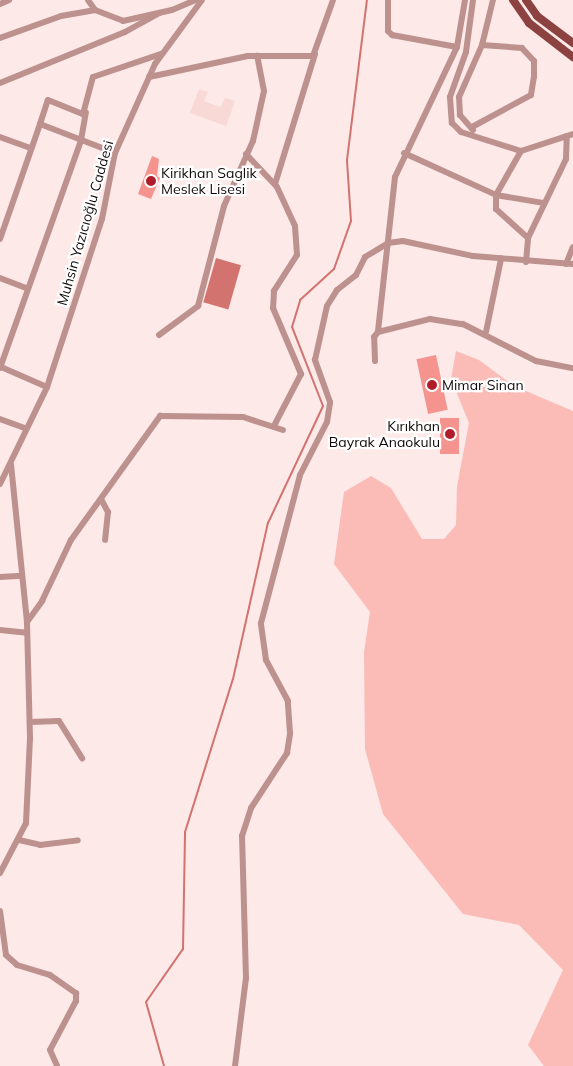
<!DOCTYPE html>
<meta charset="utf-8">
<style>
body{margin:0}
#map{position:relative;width:573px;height:1066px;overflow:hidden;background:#fce9e8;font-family:Mulish,sans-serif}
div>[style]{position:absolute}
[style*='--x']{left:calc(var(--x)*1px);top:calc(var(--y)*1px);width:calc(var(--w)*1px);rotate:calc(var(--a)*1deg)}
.built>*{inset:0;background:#f9d9d6}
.green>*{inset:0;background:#fbbcb8}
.water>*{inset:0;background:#d27370;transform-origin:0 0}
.stream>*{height:2px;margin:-1px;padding:0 1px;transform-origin:1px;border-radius:1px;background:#d27370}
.building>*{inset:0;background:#f5938e;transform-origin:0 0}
.minor>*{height:6px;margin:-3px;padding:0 3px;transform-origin:3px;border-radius:3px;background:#bd918e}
.major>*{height:8px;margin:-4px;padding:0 4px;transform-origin:4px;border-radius:4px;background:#8c4240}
.dots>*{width:14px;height:14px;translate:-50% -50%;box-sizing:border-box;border:2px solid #fff;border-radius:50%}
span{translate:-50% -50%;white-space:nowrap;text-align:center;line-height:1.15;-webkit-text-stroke:4.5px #fff;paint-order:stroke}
.poi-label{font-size:14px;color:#100909}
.left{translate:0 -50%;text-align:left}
.right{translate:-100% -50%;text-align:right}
.street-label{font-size:14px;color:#100909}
</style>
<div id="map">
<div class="built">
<i style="clip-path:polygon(199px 89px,208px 92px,204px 101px,217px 106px,221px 107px,225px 98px,235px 101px,226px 126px,190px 113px)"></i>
</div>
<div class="green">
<i style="clip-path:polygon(456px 351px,479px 360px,514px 386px,573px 411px,573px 1066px,544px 1066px,528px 1045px,563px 970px,519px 925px,463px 914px,383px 814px,365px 749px,364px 652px,370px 612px,334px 564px,344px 492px,371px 476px,391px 488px,422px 539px,444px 539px,456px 525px,457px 486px,469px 423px,451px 379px)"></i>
</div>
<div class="water">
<i style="left:216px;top:258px;width:26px;height:46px;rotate:16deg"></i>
</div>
<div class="stream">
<i style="--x:164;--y:1066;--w:66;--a:-105.7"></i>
<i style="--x:146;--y:1002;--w:65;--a:-55.1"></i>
<i style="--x:183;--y:949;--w:117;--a:-89"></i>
<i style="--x:185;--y:832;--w:160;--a:-72.6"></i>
<i style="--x:233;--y:679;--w:160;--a:-77.4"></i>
<i style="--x:268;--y:523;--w:129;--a:-64.8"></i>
<i style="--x:323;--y:406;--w:85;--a:-111.4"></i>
<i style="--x:292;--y:327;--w:28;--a:-73"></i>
<i style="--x:300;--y:300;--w:46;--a:-42.4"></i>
<i style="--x:334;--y:269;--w:51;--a:-70.5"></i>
<i style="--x:351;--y:221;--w:61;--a:-93.8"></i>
<i style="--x:347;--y:160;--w:161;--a:-82.9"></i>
</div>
<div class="building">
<i style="clip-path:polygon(152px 156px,159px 159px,157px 176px,160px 178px,151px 199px,138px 194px)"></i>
<i style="left:436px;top:355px;width:56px;height:20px;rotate:78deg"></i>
<i style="left:459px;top:418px;width:36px;height:19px;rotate:90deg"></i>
</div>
<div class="minor">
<i style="--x:88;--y:0;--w:12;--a:55"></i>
<i style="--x:95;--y:10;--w:30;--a:21"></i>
<i style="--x:123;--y:21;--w:50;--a:-12.7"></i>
<i style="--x:172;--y:10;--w:25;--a:-23"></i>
<i style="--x:388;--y:0;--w:31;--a:90"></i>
<i style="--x:388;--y:31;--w:6;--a:45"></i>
<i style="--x:392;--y:35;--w:66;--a:10.5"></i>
<i style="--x:465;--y:0;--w:48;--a:99.7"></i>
<i style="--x:457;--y:47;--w:144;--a:115.5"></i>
<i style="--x:395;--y:177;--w:156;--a:96.3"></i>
<i style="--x:378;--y:332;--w:54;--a:-14"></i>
<i style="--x:430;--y:319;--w:33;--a:9"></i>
<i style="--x:463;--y:324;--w:82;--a:26.9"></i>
<i style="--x:536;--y:361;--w:38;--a:11"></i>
<i style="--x:473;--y:0;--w:52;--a:97.7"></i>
<i style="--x:466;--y:52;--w:48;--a:109.6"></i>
<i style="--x:450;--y:97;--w:26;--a:86"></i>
<i style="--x:452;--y:123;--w:13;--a:45"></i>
<i style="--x:461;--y:132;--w:63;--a:17.6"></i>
<i style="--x:521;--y:151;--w:48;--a:-18.1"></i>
<i style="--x:0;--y:4;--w:10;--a:-24"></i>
<i style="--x:0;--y:38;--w:65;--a:-19.8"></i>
<i style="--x:61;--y:16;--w:35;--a:-10"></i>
<i style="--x:149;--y:77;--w:101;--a:-12"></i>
<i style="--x:248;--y:56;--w:65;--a:0"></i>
<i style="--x:313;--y:56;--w:59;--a:-70.3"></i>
<i style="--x:0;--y:83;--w:135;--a:-22.2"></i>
<i style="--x:125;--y:32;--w:39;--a:-29"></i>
<i style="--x:40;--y:124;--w:25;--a:-72"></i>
<i style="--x:48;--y:100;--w:38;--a:22"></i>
<i style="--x:83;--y:114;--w:38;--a:-75"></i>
<i style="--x:93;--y:77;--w:72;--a:-18.7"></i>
<i style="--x:472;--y:127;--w:67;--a:-28.5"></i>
<i style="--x:531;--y:95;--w:18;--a:-81"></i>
<i style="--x:534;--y:77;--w:16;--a:-90"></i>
<i style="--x:534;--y:61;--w:18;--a:-133"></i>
<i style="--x:522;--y:48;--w:40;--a:-175.7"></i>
<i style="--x:473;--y:130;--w:20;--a:-131"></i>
<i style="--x:460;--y:115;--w:18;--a:-93"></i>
<i style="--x:459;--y:97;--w:57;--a:-66.1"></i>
<i style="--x:482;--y:45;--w:46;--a:-76.3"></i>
<i style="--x:0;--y:137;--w:33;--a:20"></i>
<i style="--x:521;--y:151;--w:51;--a:119.6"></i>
<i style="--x:496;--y:195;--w:14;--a:90"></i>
<i style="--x:496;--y:209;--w:43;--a:42.2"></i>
<i style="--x:528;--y:238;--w:88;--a:-64.3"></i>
<i style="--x:566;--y:159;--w:23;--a:-88"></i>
<i style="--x:567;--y:136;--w:6;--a:-18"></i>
<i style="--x:404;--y:153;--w:101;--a:24.5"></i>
<i style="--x:496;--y:195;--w:49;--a:9.5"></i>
<i style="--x:246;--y:154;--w:45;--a:46.8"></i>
<i style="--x:277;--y:187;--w:43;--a:65.2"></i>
<i style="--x:295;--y:226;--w:29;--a:86"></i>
<i style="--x:297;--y:255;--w:43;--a:122.6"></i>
<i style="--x:274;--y:291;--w:17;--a:93"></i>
<i style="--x:273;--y:308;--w:72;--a:67"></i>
<i style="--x:301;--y:374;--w:56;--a:117.5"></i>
<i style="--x:275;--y:184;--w:136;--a:-72.9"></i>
<i style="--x:0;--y:239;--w:122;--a:-70.8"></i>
<i style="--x:40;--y:124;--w:80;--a:21.1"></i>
<i style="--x:526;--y:262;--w:24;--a:-85"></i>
<i style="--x:566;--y:264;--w:18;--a:-68"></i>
<i style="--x:0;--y:278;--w:30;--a:21"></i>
<i style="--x:486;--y:332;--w:75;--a:-78.4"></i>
<i style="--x:159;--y:335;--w:49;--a:-36.6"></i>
<i style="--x:198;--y:306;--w:103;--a:-75.4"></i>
<i style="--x:224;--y:206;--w:71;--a:-66"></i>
<i style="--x:253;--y:141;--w:51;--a:-77.6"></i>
<i style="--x:264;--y:91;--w:36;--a:-101"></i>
<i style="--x:375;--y:361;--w:24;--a:-92"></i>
<i style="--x:374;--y:337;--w:6;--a:-51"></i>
<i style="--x:1;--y:367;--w:50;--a:23.5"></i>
<i style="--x:0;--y:368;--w:242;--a:-70.4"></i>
<i style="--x:81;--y:140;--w:28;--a:-80"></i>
<i style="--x:0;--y:419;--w:27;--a:20"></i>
<i style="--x:0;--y:484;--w:108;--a:-64.1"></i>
<i style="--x:47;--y:387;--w:177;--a:-71.9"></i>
<i style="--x:102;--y:219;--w:67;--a:-78.9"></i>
<i style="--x:115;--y:153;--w:98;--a:-65.8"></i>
<i style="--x:155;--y:64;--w:79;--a:-53.7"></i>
<i style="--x:101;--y:499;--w:15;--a:62"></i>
<i style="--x:108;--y:512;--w:28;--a:96"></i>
<i style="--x:0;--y:577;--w:22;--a:-3"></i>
<i style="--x:27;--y:622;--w:26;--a:-54"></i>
<i style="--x:42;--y:601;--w:68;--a:-64.6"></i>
<i style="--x:71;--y:540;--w:153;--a:-54.3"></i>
<i style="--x:160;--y:416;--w:83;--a:0.7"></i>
<i style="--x:243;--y:417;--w:42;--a:18"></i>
<i style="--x:0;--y:630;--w:27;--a:6"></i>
<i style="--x:30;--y:722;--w:29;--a:-2"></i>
<i style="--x:59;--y:721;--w:44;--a:58.1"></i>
<i style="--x:19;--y:840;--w:22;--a:13"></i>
<i style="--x:40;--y:845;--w:38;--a:-7"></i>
<i style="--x:0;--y:873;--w:56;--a:-62.5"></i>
<i style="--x:26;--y:823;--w:85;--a:-87.3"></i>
<i style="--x:30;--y:738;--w:116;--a:-91.5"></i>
<i style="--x:27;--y:622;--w:158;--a:-95.8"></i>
<i style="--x:0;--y:911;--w:44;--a:82.2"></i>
<i style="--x:6;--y:955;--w:15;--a:42"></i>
<i style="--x:17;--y:965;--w:34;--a:17"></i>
<i style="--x:50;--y:975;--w:32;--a:35"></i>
<i style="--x:76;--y:993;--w:8;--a:90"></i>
<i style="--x:76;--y:1001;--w:55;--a:118"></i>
<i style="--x:50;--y:1050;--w:17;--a:66"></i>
<i style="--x:235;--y:1066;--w:89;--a:-82.9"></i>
<i style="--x:246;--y:978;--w:142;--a:-91.6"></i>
<i style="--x:242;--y:836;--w:29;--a:-72"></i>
<i style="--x:251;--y:808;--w:66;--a:-56.8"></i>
<i style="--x:287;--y:753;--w:20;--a:-81"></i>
<i style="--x:290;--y:733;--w:32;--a:-94"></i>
<i style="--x:288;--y:701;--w:47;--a:-118.2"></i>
<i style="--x:266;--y:660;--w:37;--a:-98"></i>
<i style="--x:261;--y:623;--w:153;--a:-75.2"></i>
<i style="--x:300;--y:475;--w:59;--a:-63"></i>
<i style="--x:327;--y:422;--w:20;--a:-81"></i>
<i style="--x:330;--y:402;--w:45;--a:-109.7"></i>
<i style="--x:315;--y:360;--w:55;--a:-77.5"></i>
<i style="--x:327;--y:306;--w:19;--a:-58"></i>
<i style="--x:337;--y:290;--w:24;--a:-38"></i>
<i style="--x:356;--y:275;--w:20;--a:-63"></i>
<i style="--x:365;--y:257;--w:27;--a:-31"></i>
<i style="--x:388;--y:243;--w:15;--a:-8"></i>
<i style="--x:403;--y:241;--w:72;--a:12.1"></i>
<i style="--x:473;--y:256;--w:100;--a:4.6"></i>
</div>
<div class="major">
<i style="--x:513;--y:0;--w:28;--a:55"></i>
<i style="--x:529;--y:23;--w:56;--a:37.7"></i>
<i style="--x:526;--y:0;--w:19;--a:55"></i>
<i style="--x:537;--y:16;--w:45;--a:36.9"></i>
</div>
<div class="dots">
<i style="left:151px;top:181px;background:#af1c2a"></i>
<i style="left:432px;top:385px;background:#af1c2a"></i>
<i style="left:450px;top:434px;background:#af1c2a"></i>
</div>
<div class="poi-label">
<span class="left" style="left:161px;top:181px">Kirikhan Saglik<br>Meslek Lisesi</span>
<span class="left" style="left:442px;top:385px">Mimar Sinan</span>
<span class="right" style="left:440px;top:434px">Kırıkhan<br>Bayrak Anaokulu</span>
</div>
<div class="street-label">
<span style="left:85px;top:223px;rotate:-74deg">Muhsin Yazıcıoğlu Caddesi</span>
</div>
</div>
